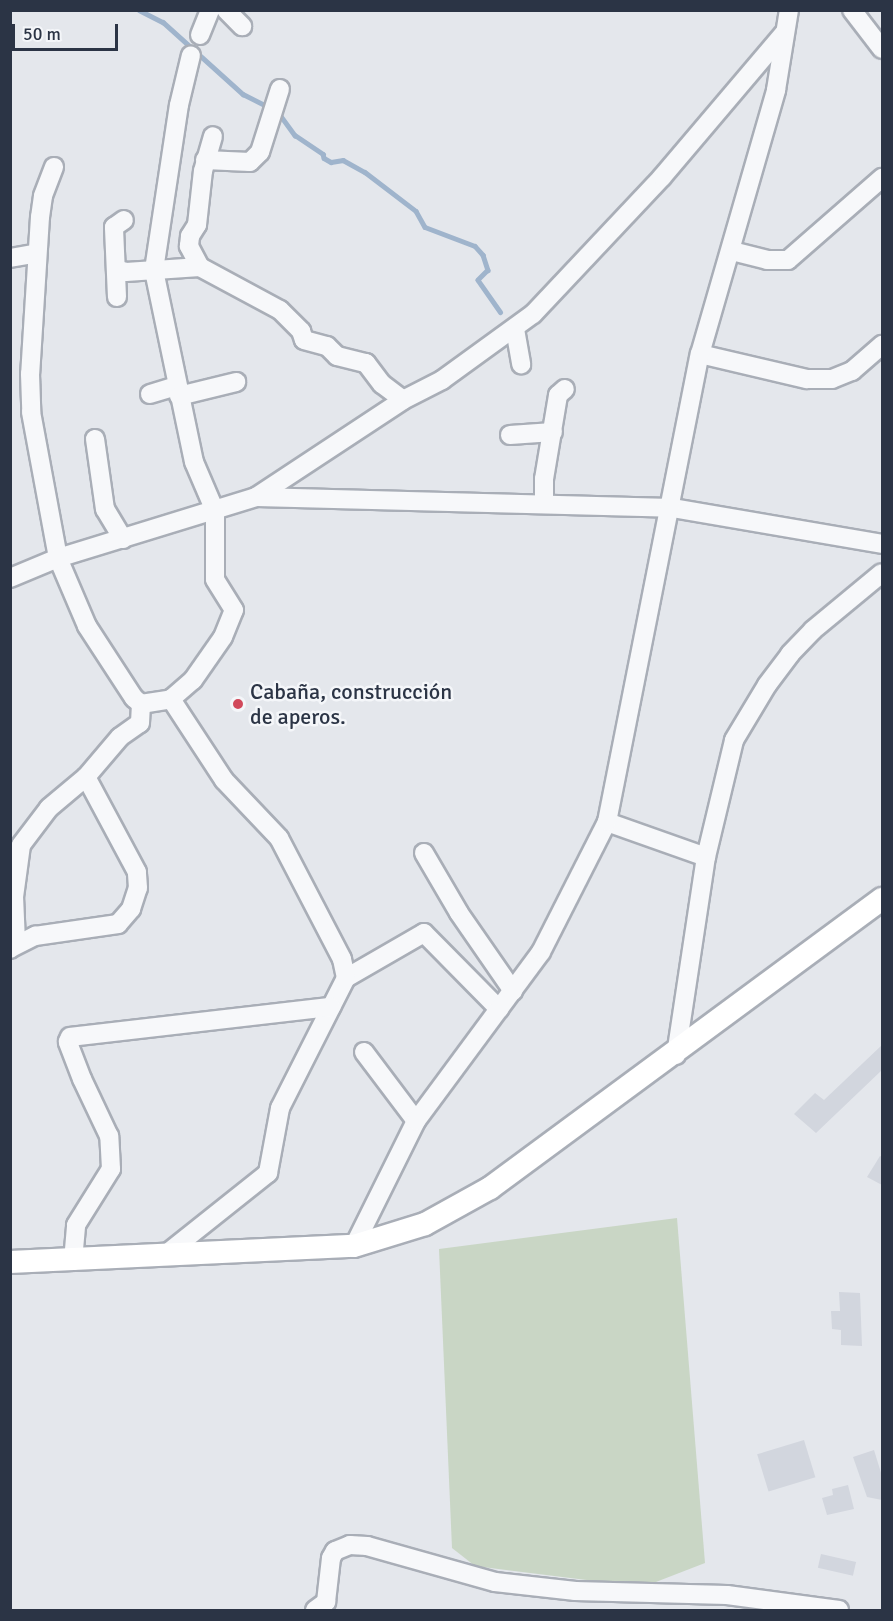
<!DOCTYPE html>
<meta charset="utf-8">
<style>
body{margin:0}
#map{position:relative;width:893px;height:1621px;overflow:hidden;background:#e4e7ec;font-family:Signika,sans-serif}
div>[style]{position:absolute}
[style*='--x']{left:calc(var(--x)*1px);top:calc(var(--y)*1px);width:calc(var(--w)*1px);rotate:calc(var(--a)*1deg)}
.built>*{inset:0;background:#d2d6de;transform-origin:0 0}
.green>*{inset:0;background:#c9d6c5}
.stream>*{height:4.5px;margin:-2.25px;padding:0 2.25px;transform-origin:2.25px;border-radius:2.25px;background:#9fb4cc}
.roads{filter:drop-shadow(2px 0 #a9aeb7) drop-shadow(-2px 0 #a9aeb7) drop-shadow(0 2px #a9aeb7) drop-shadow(0 -2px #a9aeb7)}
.minor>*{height:18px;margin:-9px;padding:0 9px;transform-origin:9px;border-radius:9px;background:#f7f8fa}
.major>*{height:22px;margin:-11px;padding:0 11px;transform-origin:11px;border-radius:11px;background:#fff}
.dots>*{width:16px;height:16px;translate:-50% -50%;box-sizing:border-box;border:3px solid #f4f6f9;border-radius:50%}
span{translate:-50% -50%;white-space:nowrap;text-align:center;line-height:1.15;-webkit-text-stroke:5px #f4f6f9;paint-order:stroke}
.poi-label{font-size:22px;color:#2b3445}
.left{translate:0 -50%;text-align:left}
.frame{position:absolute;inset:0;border:12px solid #2b3445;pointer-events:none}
.scale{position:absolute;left:12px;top:24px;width:106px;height:27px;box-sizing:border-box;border:3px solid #2b3445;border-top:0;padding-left:8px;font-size:18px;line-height:21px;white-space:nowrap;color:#2b3445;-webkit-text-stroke:4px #f4f6f9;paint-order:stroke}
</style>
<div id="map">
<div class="built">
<i style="clip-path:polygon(882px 1045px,882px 1070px,816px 1133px,794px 1114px,815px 1093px,824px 1100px)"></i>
<i style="clip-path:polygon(880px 1156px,882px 1157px,882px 1185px,867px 1177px)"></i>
<i style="clip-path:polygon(839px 1292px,860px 1293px,862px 1346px,841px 1345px,841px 1330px,832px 1329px,831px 1311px,840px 1311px)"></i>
<i style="left:804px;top:1440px;width:39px;height:49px;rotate:73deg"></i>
<i style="clip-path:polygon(874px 1450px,882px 1476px,882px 1500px,867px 1497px,853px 1457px)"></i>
<i style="clip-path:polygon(848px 1485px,854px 1509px,827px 1515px,822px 1498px,833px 1495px,832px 1489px)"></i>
<i style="left:821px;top:1554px;width:36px;height:14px;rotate:13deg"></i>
</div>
<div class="green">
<i style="clip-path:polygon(677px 1218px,705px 1563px,643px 1587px,475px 1566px,452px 1548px,439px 1249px)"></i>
</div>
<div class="stream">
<i style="--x:139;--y:10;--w:27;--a:27"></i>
<i style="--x:163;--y:22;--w:108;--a:42"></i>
<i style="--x:243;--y:94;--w:30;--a:27"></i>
<i style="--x:278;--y:112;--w:29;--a:54"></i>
<i style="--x:295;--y:135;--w:34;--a:34"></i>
<i style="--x:323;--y:154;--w:4;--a:76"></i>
<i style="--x:324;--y:158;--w:8;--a:30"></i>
<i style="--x:331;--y:162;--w:12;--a:-9"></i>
<i style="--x:343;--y:160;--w:25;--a:29"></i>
<i style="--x:365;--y:172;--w:64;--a:37.4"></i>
<i style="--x:416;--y:211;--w:18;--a:61"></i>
<i style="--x:425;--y:227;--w:53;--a:20.8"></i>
<i style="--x:475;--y:246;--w:12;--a:48"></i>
<i style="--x:483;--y:255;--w:16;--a:72"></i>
<i style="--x:488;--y:270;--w:14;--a:135"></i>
<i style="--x:478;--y:280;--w:39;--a:55"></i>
</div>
<div class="roads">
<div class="minor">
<i style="--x:226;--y:10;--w:23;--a:45"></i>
<i style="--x:852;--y:10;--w:49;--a:52.4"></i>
<i style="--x:200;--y:35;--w:27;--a:-68"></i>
<i style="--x:205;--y:160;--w:45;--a:2.5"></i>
<i style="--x:250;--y:162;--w:14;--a:-45"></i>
<i style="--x:260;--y:152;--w:66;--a:-72.4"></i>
<i style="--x:54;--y:167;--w:31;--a:111"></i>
<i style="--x:43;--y:196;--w:21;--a:98"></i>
<i style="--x:40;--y:217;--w:157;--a:93.6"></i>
<i style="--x:30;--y:374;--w:38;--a:88"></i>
<i style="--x:31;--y:412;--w:148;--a:79.5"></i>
<i style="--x:58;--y:558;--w:74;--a:66.9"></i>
<i style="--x:87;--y:626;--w:86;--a:56.9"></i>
<i style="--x:134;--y:698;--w:9;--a:41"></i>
<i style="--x:141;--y:704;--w:30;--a:-9"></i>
<i style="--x:171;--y:699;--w:29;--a:-41"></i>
<i style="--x:193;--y:680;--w:52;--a:-55.1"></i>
<i style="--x:223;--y:637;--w:29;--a:-68"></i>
<i style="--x:234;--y:610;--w:36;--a:-122"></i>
<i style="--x:215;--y:579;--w:68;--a:-90"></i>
<i style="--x:215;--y:511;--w:53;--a:-113.2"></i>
<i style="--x:194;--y:462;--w:196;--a:-101.8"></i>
<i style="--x:154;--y:270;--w:167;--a:-81.4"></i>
<i style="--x:179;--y:105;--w:51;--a:-76.5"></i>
<i style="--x:732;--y:251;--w:36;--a:14"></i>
<i style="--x:767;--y:260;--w:21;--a:0"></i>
<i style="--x:788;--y:260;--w:125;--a:-41.1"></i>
<i style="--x:10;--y:258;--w:27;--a:-10"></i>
<i style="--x:200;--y:267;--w:24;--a:-118"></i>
<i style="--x:189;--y:246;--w:10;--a:-84"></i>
<i style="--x:190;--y:236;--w:13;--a:-58"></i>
<i style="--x:197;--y:225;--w:54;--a:-83.7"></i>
<i style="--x:203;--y:171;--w:36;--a:-74"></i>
<i style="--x:116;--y:269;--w:10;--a:17"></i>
<i style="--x:126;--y:272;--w:74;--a:-3.9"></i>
<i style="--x:200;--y:267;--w:91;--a:28.3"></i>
<i style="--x:280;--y:310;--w:30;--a:45"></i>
<i style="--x:301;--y:331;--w:9;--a:72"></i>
<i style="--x:304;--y:340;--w:24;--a:15"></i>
<i style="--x:327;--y:346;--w:14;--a:45"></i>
<i style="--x:337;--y:356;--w:30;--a:14"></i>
<i style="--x:366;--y:363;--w:26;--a:53"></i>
<i style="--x:382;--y:384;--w:26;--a:37"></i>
<i style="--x:117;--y:297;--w:70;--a:-92.5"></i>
<i style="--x:114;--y:227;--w:12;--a:-35"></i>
<i style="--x:515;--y:329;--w:36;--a:80"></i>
<i style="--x:700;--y:354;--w:110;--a:13.2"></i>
<i style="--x:807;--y:379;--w:25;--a:0"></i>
<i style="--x:832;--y:379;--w:22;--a:-22"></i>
<i style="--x:852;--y:371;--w:40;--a:-41"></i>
<i style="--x:150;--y:394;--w:28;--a:-17"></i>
<i style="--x:179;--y:396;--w:59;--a:-13.8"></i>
<i style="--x:510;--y:435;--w:43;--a:-4"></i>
<i style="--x:95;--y:439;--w:71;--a:81.9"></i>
<i style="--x:105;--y:509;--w:35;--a:59"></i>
<i style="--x:256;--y:497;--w:176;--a:-33.4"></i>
<i style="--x:403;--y:400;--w:44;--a:-27.1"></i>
<i style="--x:442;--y:380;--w:112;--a:-36"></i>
<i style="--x:533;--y:314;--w:188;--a:-46.7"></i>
<i style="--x:662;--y:177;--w:189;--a:-49.7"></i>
<i style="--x:544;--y:504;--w:25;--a:-90"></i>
<i style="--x:544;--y:479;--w:85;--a:-80.5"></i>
<i style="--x:558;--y:395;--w:9;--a:-41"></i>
<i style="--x:10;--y:578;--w:52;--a:-22.6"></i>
<i style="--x:58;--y:558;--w:207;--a:-17.1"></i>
<i style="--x:256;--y:497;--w:416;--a:1.5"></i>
<i style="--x:672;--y:508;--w:213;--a:9.7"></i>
<i style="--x:607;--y:822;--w:105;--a:19.5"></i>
<i style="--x:424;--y:853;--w:69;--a:59.7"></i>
<i style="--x:459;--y:913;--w:95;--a:55.3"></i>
<i style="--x:13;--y:947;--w:25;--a:-27"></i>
<i style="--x:35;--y:936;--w:84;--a:-8.2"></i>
<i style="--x:118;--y:924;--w:20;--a:-49"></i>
<i style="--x:131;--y:909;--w:22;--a:-72"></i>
<i style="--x:138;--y:888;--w:16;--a:-94"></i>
<i style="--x:137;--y:872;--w:108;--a:-118.2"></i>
<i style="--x:10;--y:949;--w:9;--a:-49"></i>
<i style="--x:16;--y:942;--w:45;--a:-92.5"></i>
<i style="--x:14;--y:897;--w:52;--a:-82.3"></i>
<i style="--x:21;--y:845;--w:46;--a:-52.9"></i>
<i style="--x:49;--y:808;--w:48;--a:-40"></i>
<i style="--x:86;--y:777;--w:52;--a:-49.6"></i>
<i style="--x:120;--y:737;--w:24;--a:-35"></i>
<i style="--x:140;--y:723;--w:19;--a:-87"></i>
<i style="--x:346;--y:978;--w:90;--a:-30"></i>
<i style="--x:424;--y:933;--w:107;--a:45.4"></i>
<i style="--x:364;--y:1052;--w:86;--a:53"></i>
<i style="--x:676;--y:1055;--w:200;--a:-81.4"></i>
<i style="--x:706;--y:857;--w:120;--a:-76.5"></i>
<i style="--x:734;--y:740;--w:64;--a:-59"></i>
<i style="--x:767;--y:685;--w:39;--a:-53"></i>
<i style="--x:790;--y:654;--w:33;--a:-46"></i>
<i style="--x:813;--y:630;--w:89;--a:-39.6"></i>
<i style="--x:354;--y:1246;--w:140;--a:-63.6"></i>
<i style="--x:416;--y:1121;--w:210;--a:-53.5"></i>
<i style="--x:541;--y:952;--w:146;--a:-63.1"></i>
<i style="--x:607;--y:822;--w:477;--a:-78.8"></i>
<i style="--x:700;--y:354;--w:275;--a:-73.9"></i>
<i style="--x:776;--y:90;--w:81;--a:-80.8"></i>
<i style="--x:165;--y:1255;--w:132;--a:-38.5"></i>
<i style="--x:268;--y:1173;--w:66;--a:-79.5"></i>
<i style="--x:280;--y:1108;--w:146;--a:-63.1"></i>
<i style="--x:346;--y:978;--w:19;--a:-102"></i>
<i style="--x:342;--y:959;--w:136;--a:-117.5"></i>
<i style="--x:279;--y:838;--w:80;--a:-133.5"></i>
<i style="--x:224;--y:780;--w:97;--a:-123.2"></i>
<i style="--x:73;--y:1261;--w:36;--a:-85"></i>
<i style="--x:76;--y:1225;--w:66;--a:-58"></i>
<i style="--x:111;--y:1169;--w:33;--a:-93"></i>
<i style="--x:109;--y:1136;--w:63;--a:-115.3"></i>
<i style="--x:82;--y:1079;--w:40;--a:-111"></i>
<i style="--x:68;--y:1042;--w:5;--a:-68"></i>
<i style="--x:70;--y:1037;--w:263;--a:-6.6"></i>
<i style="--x:315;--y:1610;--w:14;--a:-36"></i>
<i style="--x:326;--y:1602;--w:44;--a:-83.5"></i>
<i style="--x:331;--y:1558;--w:8;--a:-60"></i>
<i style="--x:335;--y:1551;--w:16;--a:-22"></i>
<i style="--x:350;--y:1545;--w:17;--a:3"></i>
<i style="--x:367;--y:1546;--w:133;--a:15.7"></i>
<i style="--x:495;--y:1582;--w:81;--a:6.4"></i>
<i style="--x:575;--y:1591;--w:152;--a:1.5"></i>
<i style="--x:727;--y:1595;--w:113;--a:7.6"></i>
</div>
<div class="major">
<i style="--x:10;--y:1262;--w:344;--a:-2.7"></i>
<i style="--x:354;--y:1246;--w:74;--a:-17.2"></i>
<i style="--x:425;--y:1224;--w:74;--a:-29"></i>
<i style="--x:490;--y:1188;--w:487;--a:-36.4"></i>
</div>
</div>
<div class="dots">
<i style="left:238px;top:704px;background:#d1495b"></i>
</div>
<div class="poi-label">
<span class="left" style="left:250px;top:704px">Cabaña, construcción<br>de aperos.</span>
</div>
<div class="frame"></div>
<div class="scale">50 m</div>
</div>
